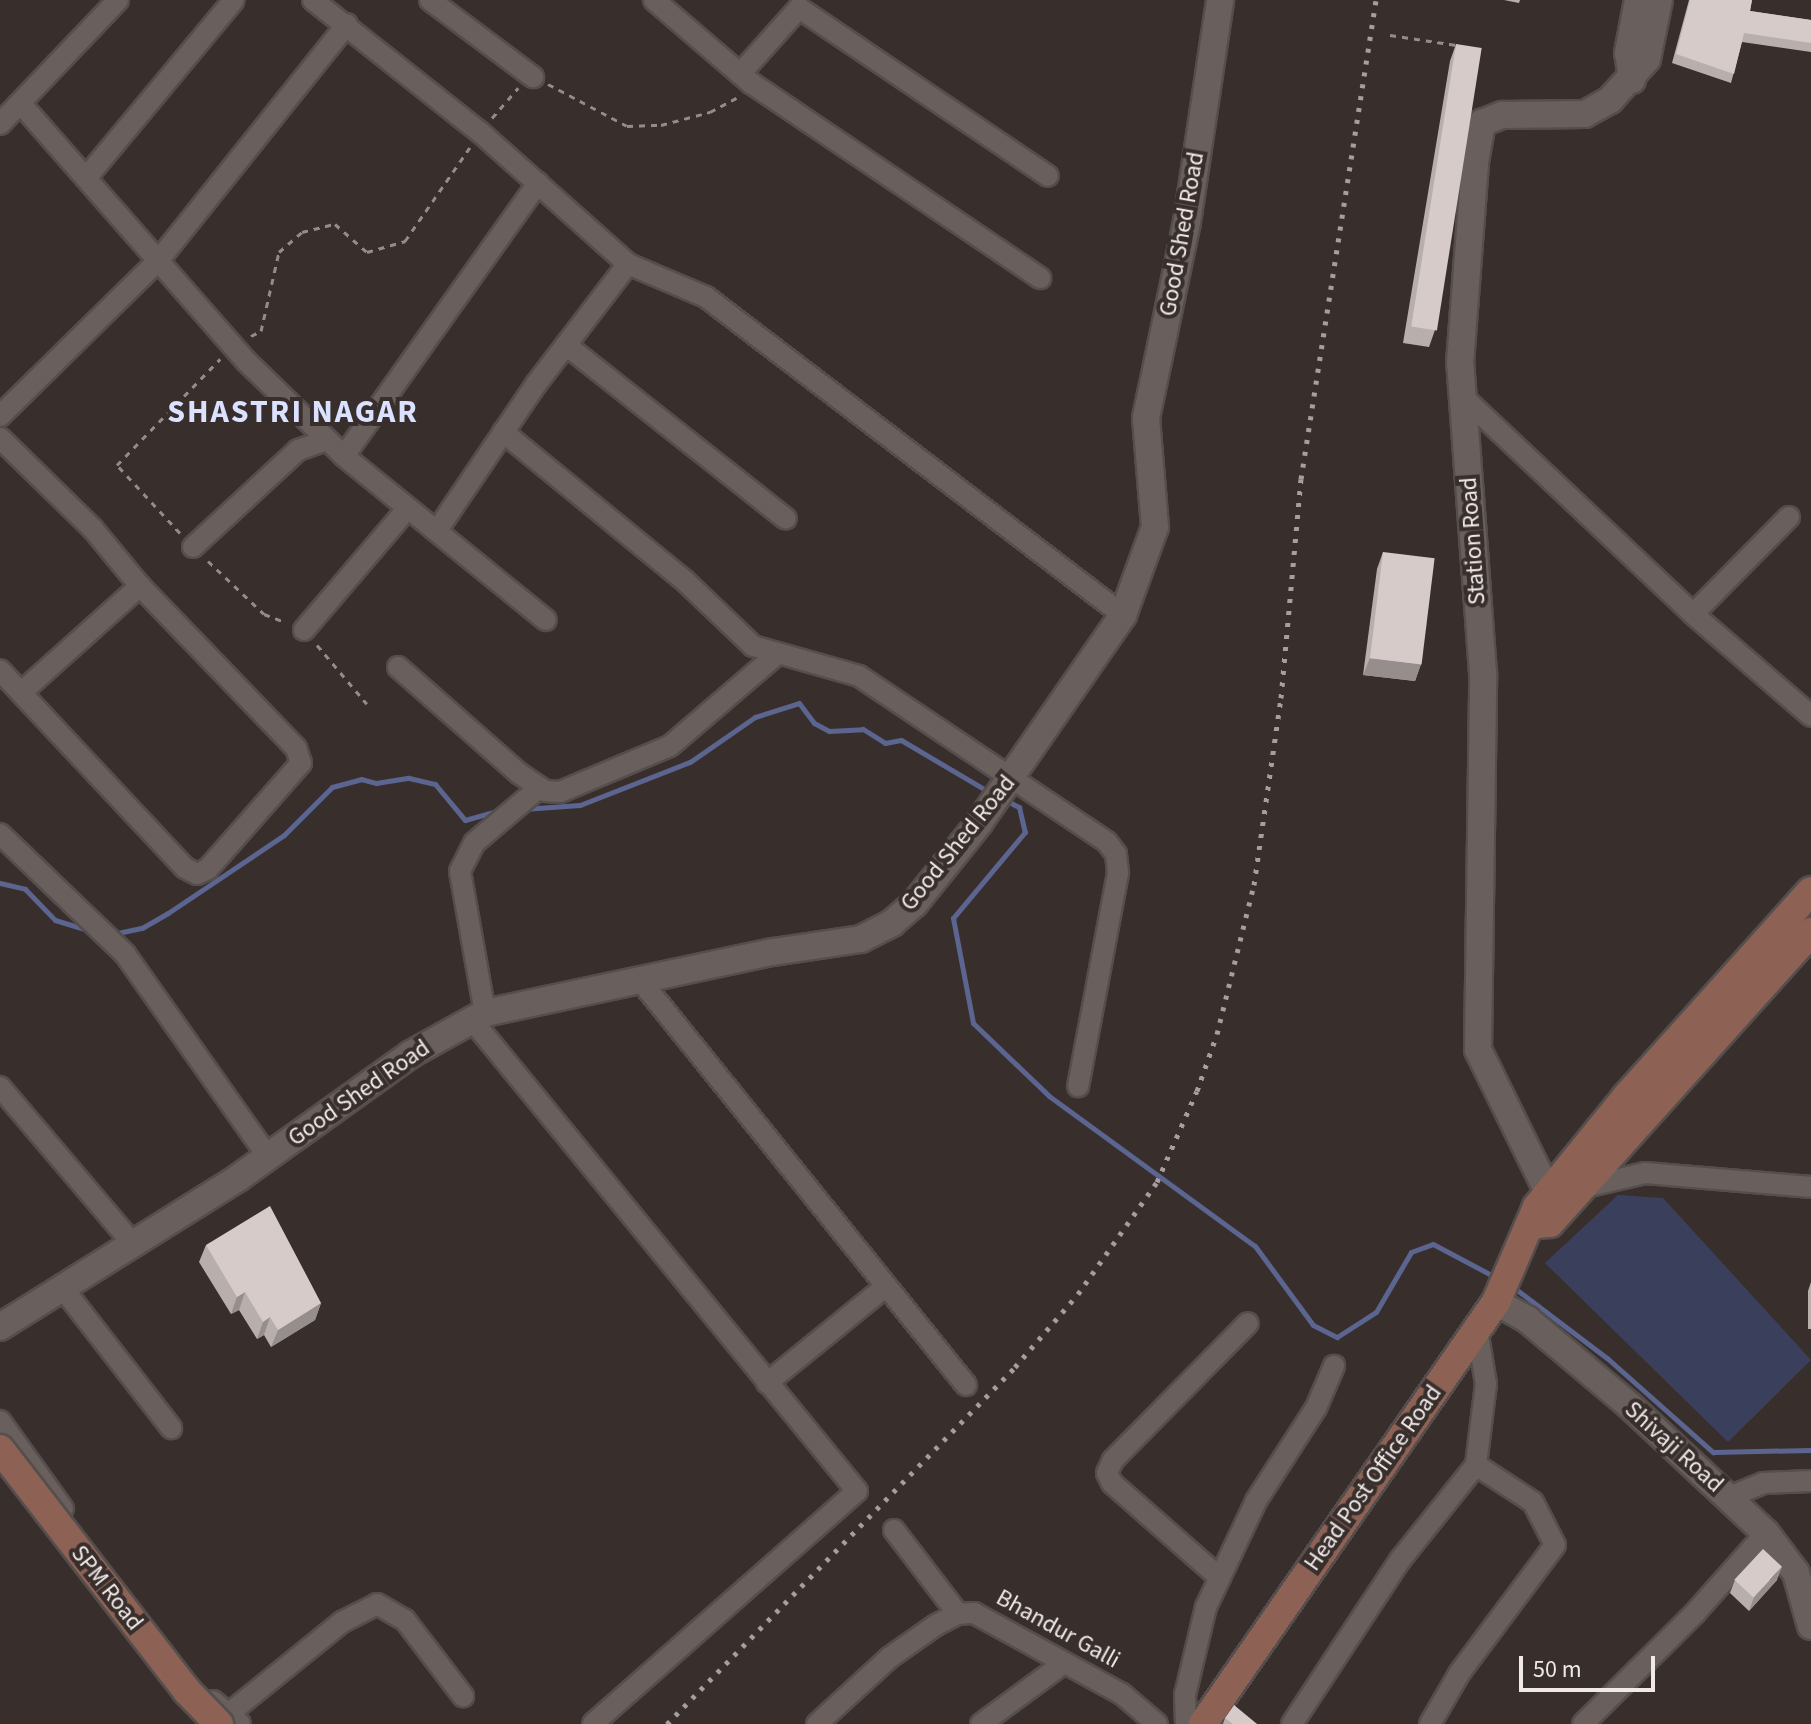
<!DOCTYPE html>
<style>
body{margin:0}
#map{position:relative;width:1811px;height:1724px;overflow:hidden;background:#382f2d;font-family:"Source Sans 3",sans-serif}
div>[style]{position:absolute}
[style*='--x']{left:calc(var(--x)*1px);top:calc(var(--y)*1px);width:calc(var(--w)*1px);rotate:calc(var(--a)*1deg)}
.green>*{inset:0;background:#3a405c}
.stream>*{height:5px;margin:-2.5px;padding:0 2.5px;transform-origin:2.5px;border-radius:2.5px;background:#5b6590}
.path>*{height:3px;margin-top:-1.5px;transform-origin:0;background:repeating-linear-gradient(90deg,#938c8a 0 6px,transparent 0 12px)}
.roads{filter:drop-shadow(2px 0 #554e4c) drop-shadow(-2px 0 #554e4c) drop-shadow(0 2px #554e4c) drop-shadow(0 -2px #554e4c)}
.minor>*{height:20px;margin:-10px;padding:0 10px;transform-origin:10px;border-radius:10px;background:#69605d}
.tertiary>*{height:26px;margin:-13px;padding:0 13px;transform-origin:13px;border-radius:13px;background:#69605d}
.secondary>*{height:28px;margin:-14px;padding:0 14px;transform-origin:14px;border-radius:14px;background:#8d6255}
.rail>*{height:5px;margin-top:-2.5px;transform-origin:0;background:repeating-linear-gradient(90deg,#a59f9d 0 4px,transparent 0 12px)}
.bridges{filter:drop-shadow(2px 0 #554e4c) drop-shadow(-2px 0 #554e4c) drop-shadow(0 2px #554e4c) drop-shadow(0 -2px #554e4c)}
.secondary-bridge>*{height:28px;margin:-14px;padding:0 14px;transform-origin:14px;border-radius:14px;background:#8d6255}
.wall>*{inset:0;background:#b8afac}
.shaded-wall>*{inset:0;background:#968e8c}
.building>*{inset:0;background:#d6cbc8;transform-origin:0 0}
span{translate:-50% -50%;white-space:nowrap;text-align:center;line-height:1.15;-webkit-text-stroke:8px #382f2d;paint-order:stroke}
.street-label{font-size:24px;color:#efeae8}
.district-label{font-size:32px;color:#dae2ff;font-weight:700;letter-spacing:2px}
.scale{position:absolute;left:1519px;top:1656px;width:136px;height:36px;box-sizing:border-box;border:4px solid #efeae8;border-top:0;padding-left:10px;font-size:24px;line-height:28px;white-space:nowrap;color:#efeae8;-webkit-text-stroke:6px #382f2d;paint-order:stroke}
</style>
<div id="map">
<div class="green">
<i style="clip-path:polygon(1618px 1195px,1663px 1198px,1811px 1360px,1728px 1442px,1545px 1263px)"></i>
</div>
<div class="stream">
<i style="--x:1005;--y:800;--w:16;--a:27"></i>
<i style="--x:1019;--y:807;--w:26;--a:77"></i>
<i style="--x:1025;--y:832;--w:112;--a:129.9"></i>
<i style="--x:953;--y:918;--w:107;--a:79.2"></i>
<i style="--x:973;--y:1023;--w:105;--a:43.8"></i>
<i style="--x:1049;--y:1096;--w:255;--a:36.1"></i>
<i style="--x:1255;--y:1246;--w:98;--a:53.7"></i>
<i style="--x:1313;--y:1325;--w:27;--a:27"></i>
<i style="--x:1337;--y:1337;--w:46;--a:-32.7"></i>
<i style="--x:1376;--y:1312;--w:69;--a:-59.7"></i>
<i style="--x:1411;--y:1252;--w:23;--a:-20"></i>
<i style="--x:1433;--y:1244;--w:72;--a:28"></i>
<i style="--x:523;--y:809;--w:57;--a:-4"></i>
<i style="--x:580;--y:805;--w:118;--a:-21.4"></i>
<i style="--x:690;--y:762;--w:79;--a:-34.7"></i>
<i style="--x:755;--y:717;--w:46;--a:-17.7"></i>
<i style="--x:799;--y:703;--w:25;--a:53"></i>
<i style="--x:814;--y:723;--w:17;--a:28"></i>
<i style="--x:829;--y:731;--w:34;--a:-3"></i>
<i style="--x:863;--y:729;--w:26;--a:32"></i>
<i style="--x:885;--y:743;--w:16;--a:-11"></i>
<i style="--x:901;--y:740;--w:102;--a:30.6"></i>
<i style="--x:0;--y:883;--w:26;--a:13"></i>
<i style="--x:25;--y:889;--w:43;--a:45.9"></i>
<i style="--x:55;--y:920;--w:38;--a:17"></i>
<i style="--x:113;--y:934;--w:30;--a:-12"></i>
<i style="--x:142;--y:928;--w:30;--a:-30"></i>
<i style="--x:168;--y:913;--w:140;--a:-33.9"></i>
<i style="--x:284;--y:835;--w:68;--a:-45"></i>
<i style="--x:332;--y:787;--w:30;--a:-15"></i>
<i style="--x:361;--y:779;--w:16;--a:15"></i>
<i style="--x:376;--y:783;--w:33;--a:-9"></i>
<i style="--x:409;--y:778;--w:27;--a:13"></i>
<i style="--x:435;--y:784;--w:47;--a:50.2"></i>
<i style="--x:465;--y:820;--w:37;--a:-16"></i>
<i style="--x:1513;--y:1287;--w:118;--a:37.1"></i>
<i style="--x:1607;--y:1358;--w:142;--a:41.6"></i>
<i style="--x:1713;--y:1452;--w:98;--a:-1.2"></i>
</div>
<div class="path">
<i style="--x:1390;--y:35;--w:67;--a:8.6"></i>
<i style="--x:548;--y:84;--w:89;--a:28"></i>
<i style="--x:627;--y:126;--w:34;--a:-2"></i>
<i style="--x:661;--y:125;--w:51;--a:-14.9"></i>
<i style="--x:710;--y:112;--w:30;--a:-28"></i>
<i style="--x:492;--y:118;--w:40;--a:-49"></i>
<i style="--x:251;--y:336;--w:11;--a:-27"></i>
<i style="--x:261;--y:331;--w:81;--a:-77.2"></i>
<i style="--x:279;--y:252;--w:30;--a:-41"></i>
<i style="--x:302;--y:232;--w:34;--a:-14"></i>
<i style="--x:335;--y:224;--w:43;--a:41.2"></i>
<i style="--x:367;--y:252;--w:40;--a:-16"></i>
<i style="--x:405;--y:241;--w:114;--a:-55.3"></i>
<i style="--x:180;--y:533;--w:93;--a:-132.8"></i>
<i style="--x:117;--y:465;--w:148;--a:-45.8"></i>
<i style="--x:208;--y:561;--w:77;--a:43.4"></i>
<i style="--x:264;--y:614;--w:22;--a:21"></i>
<i style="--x:317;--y:645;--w:77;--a:49.7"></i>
</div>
<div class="roads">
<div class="minor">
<i style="--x:313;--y:0;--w:214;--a:38.4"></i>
<i style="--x:481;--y:133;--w:197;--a:41.7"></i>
<i style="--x:628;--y:264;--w:85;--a:22.9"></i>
<i style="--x:706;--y:297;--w:524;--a:37.33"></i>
<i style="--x:430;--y:0;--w:129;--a:36.8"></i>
<i style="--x:654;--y:0;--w:128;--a:40.6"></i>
<i style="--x:751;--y:83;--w:349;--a:34"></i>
<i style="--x:740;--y:74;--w:89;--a:-48.2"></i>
<i style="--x:799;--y:8;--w:300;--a:34"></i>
<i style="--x:21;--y:104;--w:342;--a:48.8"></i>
<i style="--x:246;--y:361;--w:136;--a:44.1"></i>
<i style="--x:344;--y:456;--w:260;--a:39.1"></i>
<i style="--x:0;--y:124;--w:171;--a:-46.4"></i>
<i style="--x:86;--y:178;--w:231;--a:-50.3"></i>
<i style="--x:566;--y:345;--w:280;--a:38.3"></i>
<i style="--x:1463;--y:397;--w:316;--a:43.3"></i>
<i style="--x:0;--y:416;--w:221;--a:-44.5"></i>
<i style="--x:158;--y:261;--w:303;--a:-51.4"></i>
<i style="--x:503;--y:432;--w:234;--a:39.3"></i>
<i style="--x:684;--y:580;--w:95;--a:43.7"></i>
<i style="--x:753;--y:646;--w:110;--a:15.8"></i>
<i style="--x:859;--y:676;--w:298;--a:33.8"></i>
<i style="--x:1107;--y:842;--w:15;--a:53"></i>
<i style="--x:1116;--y:854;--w:19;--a:84"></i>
<i style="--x:1118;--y:873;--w:217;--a:100.6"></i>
<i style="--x:0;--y:438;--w:130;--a:44.4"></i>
<i style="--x:93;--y:529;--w:74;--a:50.5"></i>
<i style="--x:140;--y:586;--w:225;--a:46.1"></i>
<i style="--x:296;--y:748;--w:16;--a:72"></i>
<i style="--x:301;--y:763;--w:141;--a:131.3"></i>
<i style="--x:208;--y:869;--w:12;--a:156"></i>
<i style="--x:197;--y:874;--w:13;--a:-153"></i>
<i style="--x:185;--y:868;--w:271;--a:-133.1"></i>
<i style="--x:344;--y:456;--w:335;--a:-54.6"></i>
<i style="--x:1789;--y:517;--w:136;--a:134.7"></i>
<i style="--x:1693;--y:614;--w:156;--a:40.8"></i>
<i style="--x:438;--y:529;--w:176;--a:-55.9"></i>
<i style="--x:537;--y:383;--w:150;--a:-52.6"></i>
<i style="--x:193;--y:547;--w:143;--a:-42.7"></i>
<i style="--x:298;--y:450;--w:31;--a:-19"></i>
<i style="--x:304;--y:630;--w:159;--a:-49.6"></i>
<i style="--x:398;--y:667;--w:162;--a:41.3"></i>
<i style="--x:520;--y:774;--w:30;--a:34"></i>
<i style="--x:545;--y:791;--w:15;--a:4"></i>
<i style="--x:560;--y:792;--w:119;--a:-22.7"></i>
<i style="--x:670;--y:746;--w:138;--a:-40.6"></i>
<i style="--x:24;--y:690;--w:156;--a:-41.9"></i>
<i style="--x:0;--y:834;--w:173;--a:43.8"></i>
<i style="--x:125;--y:954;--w:248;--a:54.8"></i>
<i style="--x:640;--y:980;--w:520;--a:51.17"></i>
<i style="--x:485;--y:1013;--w:144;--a:-100"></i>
<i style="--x:460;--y:871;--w:31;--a:-63"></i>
<i style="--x:474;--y:843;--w:85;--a:-40.2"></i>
<i style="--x:472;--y:1020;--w:608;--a:50.74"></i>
<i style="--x:857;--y:1491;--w:352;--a:138.6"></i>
<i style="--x:0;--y:1087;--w:206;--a:49.7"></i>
<i style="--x:1581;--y:1188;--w:66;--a:-13.2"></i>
<i style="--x:1645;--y:1173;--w:167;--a:4.8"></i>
<i style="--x:61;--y:1286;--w:180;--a:52.2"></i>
<i style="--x:767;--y:1383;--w:151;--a:-39.1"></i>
<i style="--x:0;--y:1421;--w:108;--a:54.4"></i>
<i style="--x:1476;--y:1465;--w:82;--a:-83"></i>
<i style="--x:1486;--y:1384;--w:56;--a:-99.3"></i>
<i style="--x:1729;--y:1497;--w:37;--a:-22"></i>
<i style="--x:1763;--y:1483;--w:48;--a:-2.4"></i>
<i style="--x:894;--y:1530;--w:106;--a:52.7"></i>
<i style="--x:1220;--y:1578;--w:144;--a:-138.7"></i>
<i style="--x:1112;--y:1483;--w:11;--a:-117"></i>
<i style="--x:1107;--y:1473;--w:14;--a:-65"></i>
<i style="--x:1113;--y:1460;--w:192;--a:-45.4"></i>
<i style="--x:213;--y:1701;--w:35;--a:40"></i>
<i style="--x:216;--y:1724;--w:162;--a:-39"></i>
<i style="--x:342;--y:1622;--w:39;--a:-27"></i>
<i style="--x:377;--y:1604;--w:32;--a:30"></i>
<i style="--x:405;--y:1620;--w:96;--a:52.7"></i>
<i style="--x:817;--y:1724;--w:98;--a:-42.5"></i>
<i style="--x:889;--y:1658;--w:57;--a:-35.1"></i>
<i style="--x:936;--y:1625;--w:25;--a:-27"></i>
<i style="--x:958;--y:1614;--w:16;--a:-4"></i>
<i style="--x:974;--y:1613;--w:169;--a:28.7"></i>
<i style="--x:1122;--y:1694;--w:46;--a:40.6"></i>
<i style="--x:981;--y:1724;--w:103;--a:-36.3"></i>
<i style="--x:1186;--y:1724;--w:29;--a:-92"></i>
<i style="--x:1185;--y:1695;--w:90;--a:-76.6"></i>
<i style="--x:1206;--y:1607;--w:117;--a:-64.7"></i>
<i style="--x:1256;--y:1501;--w:111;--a:-57.2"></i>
<i style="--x:1316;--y:1408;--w:46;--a:-66.8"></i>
<i style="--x:1292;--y:1724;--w:198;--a:-56.6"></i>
<i style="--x:1401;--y:1559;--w:120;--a:-51.4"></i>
<i style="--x:1476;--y:1465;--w:68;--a:33"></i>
<i style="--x:1533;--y:1502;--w:48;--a:62.9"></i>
<i style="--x:1555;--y:1545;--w:161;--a:126.7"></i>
<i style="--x:1459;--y:1674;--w:58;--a:120.1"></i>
<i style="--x:1583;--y:1724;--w:159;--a:-44.7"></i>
<i style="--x:1696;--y:1612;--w:106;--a:-48.5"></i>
</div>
<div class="tertiary">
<i style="--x:1632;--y:80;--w:27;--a:-98"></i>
<i style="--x:1628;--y:53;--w:54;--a:-79.3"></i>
<i style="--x:1548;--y:1192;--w:158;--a:-116.2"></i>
<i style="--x:1478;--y:1050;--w:377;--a:-89.2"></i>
<i style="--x:1483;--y:673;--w:311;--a:-94.2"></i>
<i style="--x:1460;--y:363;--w:202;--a:-85.7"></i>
<i style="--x:1475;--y:162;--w:40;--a:-80"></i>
<i style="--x:1482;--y:123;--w:22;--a:-22"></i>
<i style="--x:1502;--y:115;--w:83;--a:-0.7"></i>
<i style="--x:1585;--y:114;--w:29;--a:-29"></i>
<i style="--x:1610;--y:100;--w:55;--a:-47.9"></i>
<i style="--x:1647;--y:59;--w:60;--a:-78.5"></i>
<i style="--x:1496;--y:1302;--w:37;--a:29"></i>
<i style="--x:1528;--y:1320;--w:132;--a:40.1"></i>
<i style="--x:1629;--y:1405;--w:187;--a:43.1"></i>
<i style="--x:1766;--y:1533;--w:50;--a:53.1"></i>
<i style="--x:1796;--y:1573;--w:55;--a:74.2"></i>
<i style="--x:0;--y:1327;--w:281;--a:-32"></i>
<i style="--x:238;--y:1178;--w:213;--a:-35.6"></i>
<i style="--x:411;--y:1054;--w:85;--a:-29"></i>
<i style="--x:485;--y:1013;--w:294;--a:-12"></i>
<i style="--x:773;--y:952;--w:89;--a:-8.4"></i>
<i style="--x:861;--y:939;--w:35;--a:-27"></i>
<i style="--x:892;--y:923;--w:30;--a:-41"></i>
<i style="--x:915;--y:903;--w:102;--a:-51.3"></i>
<i style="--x:979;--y:823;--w:253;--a:-55.3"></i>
<i style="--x:1123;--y:615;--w:94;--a:-70"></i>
<i style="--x:1155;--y:527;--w:109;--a:-94.7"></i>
<i style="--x:1146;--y:418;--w:200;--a:-78.2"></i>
<i style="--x:1187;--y:222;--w:224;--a:-81.5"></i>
</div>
<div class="secondary">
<i style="--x:1530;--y:1225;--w:20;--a:-6"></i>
<i style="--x:1550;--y:1223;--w:391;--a:-48.1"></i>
<i style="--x:1203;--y:1724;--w:514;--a:-55.23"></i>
<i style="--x:1496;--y:1302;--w:103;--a:-66.7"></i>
<i style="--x:1537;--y:1207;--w:143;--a:-51"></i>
<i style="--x:1627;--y:1096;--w:275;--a:-48.1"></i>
</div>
</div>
<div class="rail">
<i style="--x:667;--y:1724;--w:499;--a:-45.7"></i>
<i style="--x:1015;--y:1367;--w:96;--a:-49.2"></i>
<i style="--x:1078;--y:1294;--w:137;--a:-54.8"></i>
<i style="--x:1157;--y:1182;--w:99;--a:-66.3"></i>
<i style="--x:1197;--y:1091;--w:60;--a:-70.7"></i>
<i style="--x:1217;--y:1034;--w:154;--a:-76.1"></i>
<i style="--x:1254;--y:885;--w:189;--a:-81.8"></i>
<i style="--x:1281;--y:698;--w:220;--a:-84.8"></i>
<i style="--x:1301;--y:479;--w:485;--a:-81.1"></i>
</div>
<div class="bridges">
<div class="secondary-bridge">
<i style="--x:0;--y:1449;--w:306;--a:52.3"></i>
<i style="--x:187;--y:1691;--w:46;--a:45.9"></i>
</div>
</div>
<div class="wall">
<i style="clip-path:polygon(1504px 0,1520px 0,1519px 3px)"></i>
<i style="clip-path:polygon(1689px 0,1752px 0,1750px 11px,1811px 20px,1811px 52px,1742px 42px,1731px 83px,1672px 63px)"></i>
<i style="clip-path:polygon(1456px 44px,1435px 330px,1429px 347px,1403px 343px,1450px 61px)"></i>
<i style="clip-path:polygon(1383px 552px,1421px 664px,1415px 681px,1363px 675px,1377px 569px)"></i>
<i style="clip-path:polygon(206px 1245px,321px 1303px,315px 1320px,271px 1347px,264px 1335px,257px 1339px,239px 1310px,231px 1314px,199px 1262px)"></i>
<i style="clip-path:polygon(1811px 1282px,1811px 1329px,1808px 1329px,1808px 1291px)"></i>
<i style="clip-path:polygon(1735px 1580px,1777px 1580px,1749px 1611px,1730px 1593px)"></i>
<i style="clip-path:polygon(1225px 1718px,1257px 1724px,1223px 1724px)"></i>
</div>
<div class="shaded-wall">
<i style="clip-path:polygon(1370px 658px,1421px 664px,1415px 681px,1363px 675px)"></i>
<i style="clip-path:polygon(245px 1292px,239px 1310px,231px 1314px,237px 1297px)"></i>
<i style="clip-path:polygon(321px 1303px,315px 1320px,271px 1347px,278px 1330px)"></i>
<i style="clip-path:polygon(270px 1317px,264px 1335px,257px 1339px,263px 1322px)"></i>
<i style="clip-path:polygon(1782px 1567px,1777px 1580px,1749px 1611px,1754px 1597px)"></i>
</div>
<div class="building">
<i style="clip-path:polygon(1690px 0,1752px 0,1750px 11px,1811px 20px,1811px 43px,1744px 33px,1734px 74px,1676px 54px)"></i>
<i style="left:1456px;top:44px;width:26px;height:286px;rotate:9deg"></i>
<i style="left:1383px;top:552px;width:52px;height:107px;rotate:7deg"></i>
<i style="clip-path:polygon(270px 1206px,321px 1303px,278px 1330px,270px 1317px,263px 1322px,245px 1292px,237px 1297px,206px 1245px)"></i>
<i style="left:1763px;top:1549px;width:26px;height:42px;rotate:43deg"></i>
<i style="clip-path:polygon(1234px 1705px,1257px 1724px,1233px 1724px,1225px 1718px)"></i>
</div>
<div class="street-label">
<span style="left:1182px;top:234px;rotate:-80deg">Good Shed Road</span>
<span style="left:1473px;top:541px;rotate:-94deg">Station Road</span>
<span style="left:958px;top:843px;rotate:-51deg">Good Shed Road</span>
<span style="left:359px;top:1093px;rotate:-35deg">Good Shed Road</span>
<span style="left:1674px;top:1447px;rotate:42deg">Shivaji Road</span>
<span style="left:1373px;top:1478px;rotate:-55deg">Head Post Office Road</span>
<span style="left:107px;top:1588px;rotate:52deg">SPM Road</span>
<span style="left:1058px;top:1629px;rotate:29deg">Bhandur Galli</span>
</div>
<div class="district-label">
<span style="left:293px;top:412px">SHASTRI NAGAR</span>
</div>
<div class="scale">50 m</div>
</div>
